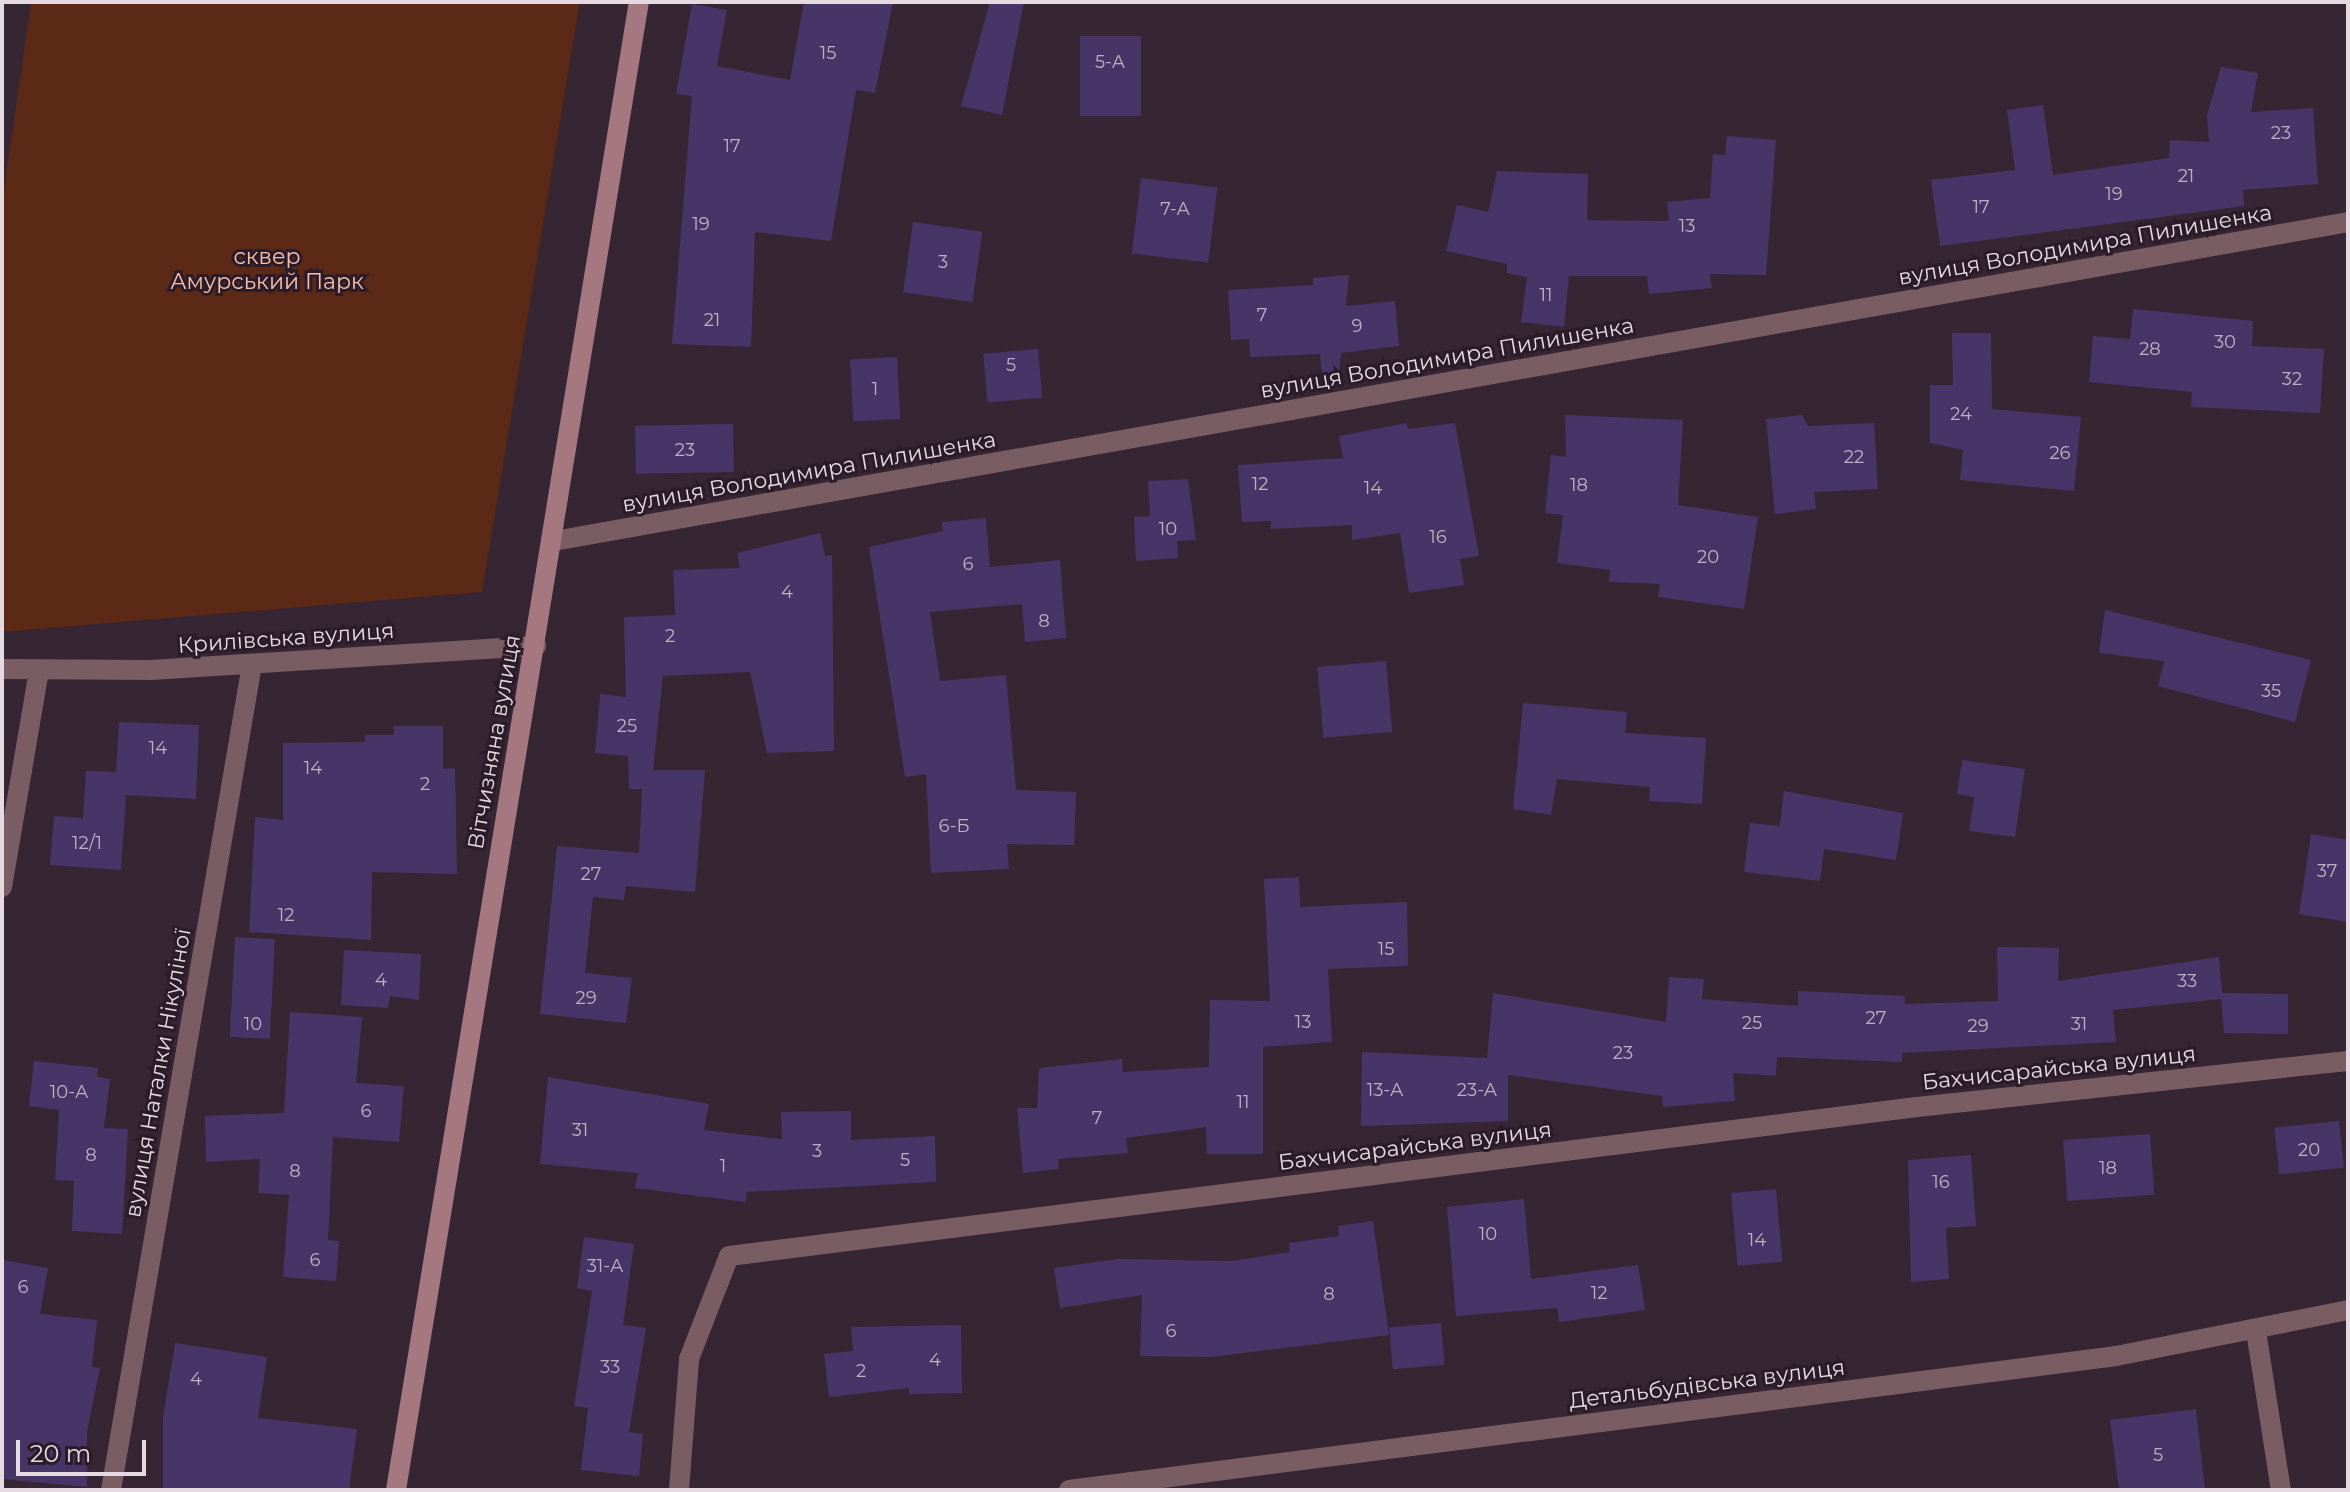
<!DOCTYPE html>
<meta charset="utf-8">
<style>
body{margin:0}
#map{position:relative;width:2350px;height:1492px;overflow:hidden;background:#362533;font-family:Montserrat,sans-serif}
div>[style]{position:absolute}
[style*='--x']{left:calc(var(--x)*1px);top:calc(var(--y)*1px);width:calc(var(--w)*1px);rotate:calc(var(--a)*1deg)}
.green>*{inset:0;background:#5b2915}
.building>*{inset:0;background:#483567;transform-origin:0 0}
.street>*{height:20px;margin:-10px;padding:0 10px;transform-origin:10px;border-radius:10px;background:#7a5d62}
.secondary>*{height:20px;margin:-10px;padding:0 10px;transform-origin:10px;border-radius:10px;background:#a57880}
span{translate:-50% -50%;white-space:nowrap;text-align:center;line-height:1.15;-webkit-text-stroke:6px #2c1c29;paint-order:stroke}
.number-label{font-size:18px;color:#beb1c3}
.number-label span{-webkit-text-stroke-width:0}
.street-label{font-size:22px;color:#e5dae2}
.park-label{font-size:22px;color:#f6bfab}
.frame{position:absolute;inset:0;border:4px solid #e5dae2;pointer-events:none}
.scale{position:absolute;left:16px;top:1440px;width:130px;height:36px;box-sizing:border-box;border:4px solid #e5dae2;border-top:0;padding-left:10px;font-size:24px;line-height:28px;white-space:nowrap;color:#e5dae2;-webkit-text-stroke:6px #2c1c29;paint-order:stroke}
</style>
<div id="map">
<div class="green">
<i style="clip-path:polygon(31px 2px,580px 2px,482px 592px,2px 632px,2px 204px)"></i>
</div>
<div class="building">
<i style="clip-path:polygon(804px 2px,893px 2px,875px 93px,856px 90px,831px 241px,755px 232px,751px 347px,672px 344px,692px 96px,676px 94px,692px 4px,727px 10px,717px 66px,790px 80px)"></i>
<i style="clip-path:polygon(990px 2px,1024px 2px,1002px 115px,961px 106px)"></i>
<i style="left:1080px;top:36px;width:61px;height:80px"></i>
<i style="clip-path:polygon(2221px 67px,2258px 73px,2251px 112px,2313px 108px,2318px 184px,2243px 190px,2244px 206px,1940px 246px,1931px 180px,2015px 170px,2007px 110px,2043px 105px,2053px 175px,2169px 158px,2170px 140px,2209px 142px,2207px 115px)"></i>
<i style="clip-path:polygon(1727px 136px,1776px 140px,1766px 275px,1710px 274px,1712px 288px,1649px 294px,1647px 276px,1569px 276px,1564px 327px,1521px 322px,1527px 277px,1507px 273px,1507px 264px,1446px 251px,1457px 205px,1488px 212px,1497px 171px,1588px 174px,1587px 220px,1669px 221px,1667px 202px,1710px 198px,1713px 154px,1725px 155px)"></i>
<i style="left:1141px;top:178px;width:77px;height:76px;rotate:7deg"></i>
<i style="left:913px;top:222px;width:70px;height:71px;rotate:8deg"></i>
<i style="clip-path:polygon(1349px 275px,1346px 306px,1395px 301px,1399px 346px,1341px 353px,1339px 375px,1322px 375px,1320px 354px,1250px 357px,1249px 339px,1231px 340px,1228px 290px,1313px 285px,1313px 278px)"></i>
<i style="clip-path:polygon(2133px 309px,2253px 321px,2252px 346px,2324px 349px,2320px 413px,2191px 407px,2192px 392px,2089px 382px,2093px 336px,2130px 339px)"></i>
<i style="clip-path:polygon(1952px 333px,1991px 333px,1992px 409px,2081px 417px,2074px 491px,1960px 480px,1963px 450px,1930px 443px,1930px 385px,1953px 385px)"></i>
<i style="left:1038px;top:349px;width:49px;height:55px;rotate:85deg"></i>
<i style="left:897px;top:357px;width:62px;height:47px;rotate:87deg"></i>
<i style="clip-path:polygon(1565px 415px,1683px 420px,1678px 505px,1758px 517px,1744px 609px,1658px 597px,1660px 584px,1609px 582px,1610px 570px,1557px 563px,1563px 515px,1545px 513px,1551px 455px,1566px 457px)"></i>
<i style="clip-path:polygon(1802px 415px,1808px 426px,1874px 423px,1878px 489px,1814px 492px,1816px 509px,1775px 514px,1766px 419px)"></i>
<i style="clip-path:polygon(1407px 423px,1408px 429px,1455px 423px,1479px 556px,1460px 559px,1464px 585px,1409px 593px,1400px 533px,1352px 540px,1352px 525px,1271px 529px,1271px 521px,1242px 522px,1238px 465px,1343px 458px,1339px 436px)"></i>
<i style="left:733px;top:424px;width:48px;height:98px;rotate:89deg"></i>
<i style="clip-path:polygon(1188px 479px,1196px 540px,1177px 541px,1178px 558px,1136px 561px,1134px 517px,1150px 516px,1148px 481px)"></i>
<i style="clip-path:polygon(986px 518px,990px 567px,1060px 560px,1066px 638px,1025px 642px,1022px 604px,930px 612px,940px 681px,1006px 675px,1016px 790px,1076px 792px,1074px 845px,1007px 844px,1009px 869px,931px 873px,926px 774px,905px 777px,869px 547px,943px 531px,942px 522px)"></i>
<i style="clip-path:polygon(820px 533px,825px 556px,832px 555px,834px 751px,767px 753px,750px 672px,663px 676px,653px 770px,705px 770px,695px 892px,626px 886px,624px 900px,593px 897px,585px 973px,632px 978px,626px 1023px,540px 1014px,557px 846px,639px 853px,642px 789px,629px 789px,628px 756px,595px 753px,600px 694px,626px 697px,624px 617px,675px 615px,673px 570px,740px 568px,737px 553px)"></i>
<i style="clip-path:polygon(2105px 610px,2311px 660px,2295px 722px,2158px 686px,2164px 661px,2099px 653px)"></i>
<i style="left:1386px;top:661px;width:71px;height:69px;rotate:85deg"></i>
<i style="clip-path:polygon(1523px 703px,1627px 712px,1625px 733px,1706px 738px,1702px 804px,1649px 801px,1650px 787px,1557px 779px,1551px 815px,1513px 809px)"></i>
<i style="clip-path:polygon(119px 722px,199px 725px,196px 799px,126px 795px,121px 870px,50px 865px,54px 816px,83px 818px,86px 771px,116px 772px)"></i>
<i style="clip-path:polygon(394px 726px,443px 726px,443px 769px,455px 768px,457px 874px,372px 872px,371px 940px,249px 932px,255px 817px,283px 820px,283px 743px,365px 742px,365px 735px,394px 735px)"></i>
<i style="clip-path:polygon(1962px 760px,2025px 769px,2015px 837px,1969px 831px,1974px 797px,1957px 794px)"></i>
<i style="clip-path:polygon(1784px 791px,1903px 813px,1896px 860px,1824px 849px,1820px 881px,1744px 872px,1750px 823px,1780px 826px)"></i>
<i style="clip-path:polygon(2311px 834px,2348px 840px,2348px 922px,2299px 914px)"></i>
<i style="clip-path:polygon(1299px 877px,1300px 907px,1407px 902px,1408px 966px,1328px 969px,1332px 1042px,1263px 1047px,1263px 1154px,1207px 1154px,1206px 1127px,1126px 1138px,1128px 1153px,1058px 1159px,1059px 1169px,1023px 1173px,1017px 1108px,1037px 1108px,1039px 1068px,1122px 1059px,1123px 1072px,1209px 1067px,1210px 1000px,1270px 1001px,1264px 879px)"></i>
<i style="left:235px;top:937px;width:40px;height:100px;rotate:3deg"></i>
<i style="clip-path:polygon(1997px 947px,2059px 948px,2058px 981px,2219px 957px,2222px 993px,2288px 994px,2288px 1034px,2224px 1033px,2221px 999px,2113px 1010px,2116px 1042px,1902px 1053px,1902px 1062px,1777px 1057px,1776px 1076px,1733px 1073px,1735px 1101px,1663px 1107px,1662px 1096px,1508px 1075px,1508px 1121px,1361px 1126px,1362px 1052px,1487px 1058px,1493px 993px,1666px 1022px,1669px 977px,1704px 979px,1702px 999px,1798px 1006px,1798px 991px,1905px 996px,1905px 1004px,1998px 1001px)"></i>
<i style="clip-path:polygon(344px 950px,421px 954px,419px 1000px,390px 996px,388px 1008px,341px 1005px)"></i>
<i style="clip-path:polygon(290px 1012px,362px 1017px,356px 1083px,404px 1086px,399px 1142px,333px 1137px,328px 1240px,339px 1241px,336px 1281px,283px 1277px,289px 1195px,258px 1193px,260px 1159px,206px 1162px,205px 1116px,284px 1113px)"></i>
<i style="clip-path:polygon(34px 1061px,98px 1068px,97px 1077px,110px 1079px,104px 1128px,128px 1129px,122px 1234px,72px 1231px,74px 1181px,55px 1180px,59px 1110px,29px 1106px)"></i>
<i style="clip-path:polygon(548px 1077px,709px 1104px,704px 1130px,782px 1139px,781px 1112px,851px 1111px,851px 1140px,935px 1136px,936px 1182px,747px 1192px,746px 1202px,635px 1188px,638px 1173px,540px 1164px)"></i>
<i style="left:2339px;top:1121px;width:47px;height:65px;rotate:84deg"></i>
<i style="left:2150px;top:1134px;width:61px;height:87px;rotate:86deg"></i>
<i style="clip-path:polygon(1971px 1155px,1976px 1226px,1946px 1228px,1949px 1279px,1911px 1282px,1908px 1160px)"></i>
<i style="left:1776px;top:1189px;width:73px;height:45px;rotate:85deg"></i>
<i style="clip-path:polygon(1524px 1199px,1531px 1279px,1638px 1265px,1645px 1310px,1559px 1322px,1557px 1308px,1456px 1316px,1447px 1207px)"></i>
<i style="clip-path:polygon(1373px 1221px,1389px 1335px,1210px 1357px,1140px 1356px,1142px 1295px,1060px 1308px,1054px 1268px,1118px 1259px,1232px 1261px,1290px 1252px,1289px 1243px,1339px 1236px,1338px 1226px)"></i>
<i style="clip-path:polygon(584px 1237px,634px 1244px,623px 1325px,646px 1328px,629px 1432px,643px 1434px,639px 1476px,581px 1470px,588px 1408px,574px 1406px,592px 1291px,577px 1288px)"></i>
<i style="clip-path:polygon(2px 1260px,48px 1268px,40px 1314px,97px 1320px,92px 1367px,100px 1368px,87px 1432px,87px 1487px,2px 1479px)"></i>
<i style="left:1441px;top:1323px;width:42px;height:52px;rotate:85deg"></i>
<i style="clip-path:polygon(961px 1325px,962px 1393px,909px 1394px,909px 1388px,829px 1397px,824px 1354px,853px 1351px,851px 1327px)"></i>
<i style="clip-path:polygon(175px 1343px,267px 1357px,258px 1418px,357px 1429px,349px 1490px,163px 1490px,163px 1418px)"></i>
<i style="clip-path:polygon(2196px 1409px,2205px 1490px,2119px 1490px,2110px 1420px)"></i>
</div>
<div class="street">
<i style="--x:554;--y:541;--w:1822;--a:-10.08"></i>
<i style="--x:2;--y:669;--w:149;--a:0.4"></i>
<i style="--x:151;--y:670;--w:386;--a:-3.6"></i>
<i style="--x:2;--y:887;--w:220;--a:-80.3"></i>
<i style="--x:2256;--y:1331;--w:161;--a:81.1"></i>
<i style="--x:111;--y:1490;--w:838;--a:-80.31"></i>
<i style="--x:679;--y:1490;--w:131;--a:-85.6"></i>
<i style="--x:689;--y:1359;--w:110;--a:-68.8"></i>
<i style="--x:729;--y:1256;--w:1197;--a:-7.15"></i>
<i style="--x:1917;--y:1107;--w:433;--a:-6.1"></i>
<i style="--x:1069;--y:1490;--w:1056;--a:-7.29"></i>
<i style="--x:2116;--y:1356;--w:237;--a:-11.2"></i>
</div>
<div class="secondary">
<i style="--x:396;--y:1490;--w:1508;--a:-80.73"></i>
</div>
<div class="number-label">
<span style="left:828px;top:53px">15</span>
<span style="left:1110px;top:62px">5-А</span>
<span style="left:2281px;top:133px">23</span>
<span style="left:732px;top:146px">17</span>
<span style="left:2186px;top:176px">21</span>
<span style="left:2114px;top:194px">19</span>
<span style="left:1981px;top:207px">17</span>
<span style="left:1175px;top:209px">7-А</span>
<span style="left:701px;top:224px">19</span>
<span style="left:1687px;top:226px">13</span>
<span style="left:943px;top:262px">3</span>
<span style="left:1546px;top:295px">11</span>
<span style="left:1262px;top:315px">7</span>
<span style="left:712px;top:320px">21</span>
<span style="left:1357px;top:326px">9</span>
<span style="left:2225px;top:342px">30</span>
<span style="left:2150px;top:349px">28</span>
<span style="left:1011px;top:365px">5</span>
<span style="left:2292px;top:379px">32</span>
<span style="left:875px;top:389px">1</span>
<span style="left:1961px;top:414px">24</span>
<span style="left:685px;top:450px">23</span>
<span style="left:2060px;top:453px">26</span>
<span style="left:1854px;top:457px">22</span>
<span style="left:1260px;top:484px">12</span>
<span style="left:1579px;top:485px">18</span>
<span style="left:1373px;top:488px">14</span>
<span style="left:1168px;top:529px">10</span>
<span style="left:1438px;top:537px">16</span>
<span style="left:1708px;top:557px">20</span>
<span style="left:968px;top:564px">6</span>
<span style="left:787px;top:592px">4</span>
<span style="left:1044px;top:621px">8</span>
<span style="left:670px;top:636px">2</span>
<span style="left:2271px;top:691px">35</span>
<span style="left:627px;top:726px">25</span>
<span style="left:158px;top:748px">14</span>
<span style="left:313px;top:768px">14</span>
<span style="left:425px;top:784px">2</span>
<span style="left:954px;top:826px">6-Б</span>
<span style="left:87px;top:843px">12/1</span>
<span style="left:2327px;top:871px">37</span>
<span style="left:591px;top:874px">27</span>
<span style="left:286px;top:915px">12</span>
<span style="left:1386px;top:949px">15</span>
<span style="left:381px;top:980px">4</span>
<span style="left:2187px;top:981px">33</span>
<span style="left:586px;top:998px">29</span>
<span style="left:1876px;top:1018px">27</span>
<span style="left:1303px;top:1022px">13</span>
<span style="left:1752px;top:1023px">25</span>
<span style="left:253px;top:1024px">10</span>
<span style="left:2079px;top:1024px">31</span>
<span style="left:1978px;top:1026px">29</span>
<span style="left:1623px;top:1053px">23</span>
<span style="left:1385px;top:1090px">13-А</span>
<span style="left:1477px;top:1090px">23-А</span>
<span style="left:69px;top:1092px">10-А</span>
<span style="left:1243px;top:1102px">11</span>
<span style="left:366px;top:1111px">6</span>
<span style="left:1097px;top:1118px">7</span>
<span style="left:580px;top:1130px">31</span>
<span style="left:2309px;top:1150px">20</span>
<span style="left:817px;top:1151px">3</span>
<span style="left:91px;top:1155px">8</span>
<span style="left:905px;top:1160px">5</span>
<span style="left:723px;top:1166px">1</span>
<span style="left:2108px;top:1168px">18</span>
<span style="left:295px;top:1171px">8</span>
<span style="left:1941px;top:1182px">16</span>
<span style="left:1488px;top:1234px">10</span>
<span style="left:1757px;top:1240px">14</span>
<span style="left:315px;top:1260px">6</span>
<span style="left:605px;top:1266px">31-А</span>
<span style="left:23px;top:1287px">6</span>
<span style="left:1599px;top:1293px">12</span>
<span style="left:1329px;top:1294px">8</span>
<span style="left:1171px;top:1331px">6</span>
<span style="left:935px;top:1360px">4</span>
<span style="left:610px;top:1367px">33</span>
<span style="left:861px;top:1371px">2</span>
<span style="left:196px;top:1379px">4</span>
<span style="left:2158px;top:1455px">5</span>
</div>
<div class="street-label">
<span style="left:2085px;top:245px;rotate:-10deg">вулиця Володимира Пилишенка</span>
<span style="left:1447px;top:358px;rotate:-10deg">вулиця Володимира Пилишенка</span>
<span style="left:809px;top:472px;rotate:-10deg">вулиця Володимира Пилишенка</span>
<span style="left:286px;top:638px;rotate:-4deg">Крилівська вулиця</span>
<span style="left:494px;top:742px;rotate:-80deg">Вітчизняна вулиця</span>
<span style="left:2059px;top:1068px;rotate:-6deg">Бахчисарайська вулиця</span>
<span style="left:158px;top:1073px;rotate:-80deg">вулиця Наталки Нікуліної</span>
<span style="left:1415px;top:1146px;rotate:-7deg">Бахчисарайська вулиця</span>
<span style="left:1707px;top:1384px;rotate:-7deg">Детальбудівська вулиця</span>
</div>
<div class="park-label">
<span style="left:267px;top:269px">сквер<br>Амурський Парк</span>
</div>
<div class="frame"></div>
<div class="scale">20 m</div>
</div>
